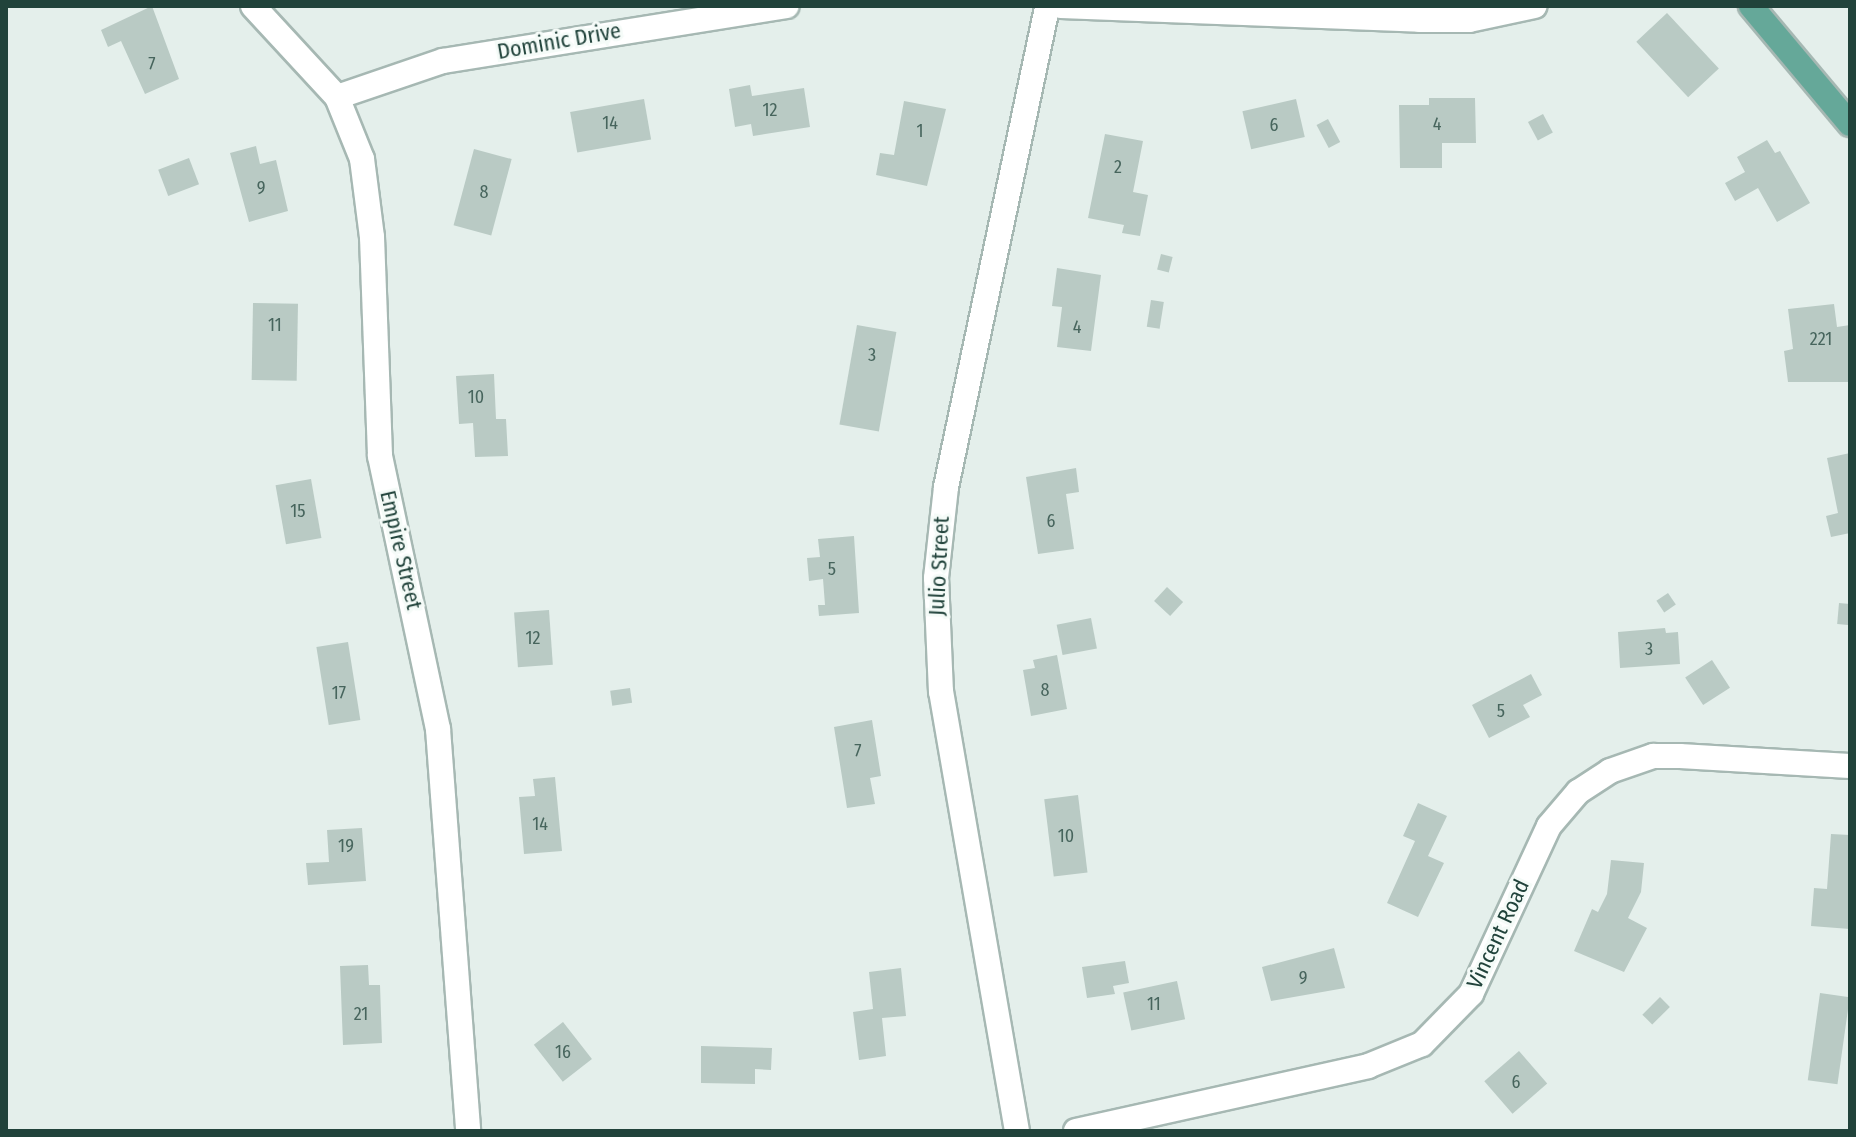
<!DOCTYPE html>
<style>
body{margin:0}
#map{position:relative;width:1856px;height:1137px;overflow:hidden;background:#e4efeb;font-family:"Fira Sans Condensed",sans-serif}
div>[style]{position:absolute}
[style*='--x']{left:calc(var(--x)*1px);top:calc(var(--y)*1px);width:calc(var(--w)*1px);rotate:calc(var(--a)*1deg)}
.building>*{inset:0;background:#b9cac4;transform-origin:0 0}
.roads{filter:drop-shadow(2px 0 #a6b8b3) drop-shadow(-2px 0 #a6b8b3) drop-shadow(0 2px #a6b8b3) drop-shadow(0 -2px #a6b8b3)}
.minor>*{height:24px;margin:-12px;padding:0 12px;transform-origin:12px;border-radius:12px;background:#fff}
.major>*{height:24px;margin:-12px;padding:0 12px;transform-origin:12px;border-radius:12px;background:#65a899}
span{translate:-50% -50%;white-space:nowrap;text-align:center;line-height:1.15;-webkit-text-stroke:6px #f5fbf8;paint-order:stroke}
.number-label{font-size:18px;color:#47655d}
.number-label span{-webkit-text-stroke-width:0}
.street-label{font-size:22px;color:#21433b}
.frame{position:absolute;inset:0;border:8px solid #21433b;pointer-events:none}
</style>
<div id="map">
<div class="building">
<i style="clip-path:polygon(152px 6px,179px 79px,145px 94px,121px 41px,108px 47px,101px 30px)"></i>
<i style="left:1667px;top:13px;width:76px;height:42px;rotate:47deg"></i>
<i style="clip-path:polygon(750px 85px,752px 96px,804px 88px,810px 127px,753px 136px,751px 124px,735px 127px,729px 89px)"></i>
<i style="clip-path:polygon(1429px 98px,1475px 98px,1476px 143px,1442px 143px,1442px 168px,1400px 168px,1399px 105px,1429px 105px)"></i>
<i style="left:644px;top:99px;width:41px;height:75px;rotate:80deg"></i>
<i style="left:1296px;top:99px;width:39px;height:55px;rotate:77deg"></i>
<i style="clip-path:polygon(904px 101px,946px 109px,927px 186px,876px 175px,880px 153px,894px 155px)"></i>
<i style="left:1543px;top:114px;width:21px;height:17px;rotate:62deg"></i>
<i style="left:1328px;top:119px;width:26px;height:13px;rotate:62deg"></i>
<i style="clip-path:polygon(1105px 134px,1143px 141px,1133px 192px,1148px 195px,1140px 236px,1122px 233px,1124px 225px,1088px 218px)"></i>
<i style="clip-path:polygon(1767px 140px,1775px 153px,1780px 151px,1810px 203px,1777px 222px,1758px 188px,1735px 201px,1725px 183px,1745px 172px,1737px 157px)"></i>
<i style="clip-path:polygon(256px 146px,260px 164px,276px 160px,288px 211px,249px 222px,230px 153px)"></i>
<i style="left:474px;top:149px;width:39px;height:79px;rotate:15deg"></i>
<i style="left:189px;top:158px;width:28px;height:33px;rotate:69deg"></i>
<i style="left:1161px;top:254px;width:12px;height:16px;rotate:14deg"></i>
<i style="clip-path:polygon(1057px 268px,1101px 275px,1091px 351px,1057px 347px,1062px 307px,1052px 306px)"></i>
<i style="left:1151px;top:300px;width:13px;height:27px;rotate:9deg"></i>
<i style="left:253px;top:303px;width:45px;height:77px;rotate:1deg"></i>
<i style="clip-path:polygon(1834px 304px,1837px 327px,1850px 325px,1850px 382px,1788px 382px,1784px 351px,1793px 349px,1788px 309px)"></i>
<i style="left:857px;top:325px;width:40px;height:101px;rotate:10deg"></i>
<i style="clip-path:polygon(494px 374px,496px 419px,506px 419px,508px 456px,475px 457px,473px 423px,459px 424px,456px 376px)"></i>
<i style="clip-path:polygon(1850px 453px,1850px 533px,1831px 537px,1826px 516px,1838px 513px,1827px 458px)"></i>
<i style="clip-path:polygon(1076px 468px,1079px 492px,1066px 494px,1074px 549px,1038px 554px,1026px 477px)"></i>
<i style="left:311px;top:479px;width:60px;height:36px;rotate:80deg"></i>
<i style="clip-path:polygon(854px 536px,859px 613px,819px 616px,818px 605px,825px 605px,823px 579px,809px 581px,807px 558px,820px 557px,818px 539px)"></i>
<i style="left:1167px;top:587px;width:22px;height:19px;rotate:43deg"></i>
<i style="left:1668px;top:593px;width:14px;height:14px;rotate:56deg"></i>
<i style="left:1839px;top:603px;width:11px;height:21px;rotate:5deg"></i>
<i style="left:549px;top:610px;width:55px;height:35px;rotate:86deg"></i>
<i style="left:1091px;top:618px;width:31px;height:35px;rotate:79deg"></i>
<i style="clip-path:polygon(1665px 628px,1666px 633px,1678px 632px,1680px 664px,1620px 668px,1618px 632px)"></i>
<i style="left:348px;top:642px;width:79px;height:32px;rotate:81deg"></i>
<i style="clip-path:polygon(1057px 655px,1067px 709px,1031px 716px,1023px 670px,1035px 668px,1033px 660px)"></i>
<i style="left:1712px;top:660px;width:33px;height:32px;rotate:57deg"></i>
<i style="clip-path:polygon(1531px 674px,1542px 695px,1523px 705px,1530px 717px,1489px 738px,1472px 705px)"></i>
<i style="left:630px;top:688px;width:15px;height:20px;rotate:82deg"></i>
<i style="clip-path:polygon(872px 720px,881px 776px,870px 778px,875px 804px,847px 808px,834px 727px)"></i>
<i style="clip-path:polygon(555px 777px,562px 851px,524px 854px,519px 797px,535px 796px,533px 779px)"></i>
<i style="left:1078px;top:795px;width:78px;height:34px;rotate:83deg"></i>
<i style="clip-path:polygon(1418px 803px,1447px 816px,1428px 856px,1444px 863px,1418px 917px,1387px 903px,1415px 841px,1403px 836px)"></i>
<i style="clip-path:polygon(362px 828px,366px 881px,308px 885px,306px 863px,329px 862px,327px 830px)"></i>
<i style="clip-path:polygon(1831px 834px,1850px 835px,1850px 929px,1811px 926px,1814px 888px,1827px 889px)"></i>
<i style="clip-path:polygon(1611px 860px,1644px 863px,1641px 892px,1628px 918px,1647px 928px,1624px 972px,1574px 951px,1592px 909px,1598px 912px,1607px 894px)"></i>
<i style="clip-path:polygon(1334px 948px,1345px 988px,1271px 1001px,1262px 967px)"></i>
<i style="clip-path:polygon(1125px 961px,1129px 983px,1113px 986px,1115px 994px,1087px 998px,1082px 967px)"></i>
<i style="clip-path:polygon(368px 965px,369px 985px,380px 985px,382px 1043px,343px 1045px,340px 966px)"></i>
<i style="clip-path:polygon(901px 968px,906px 1016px,882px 1018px,886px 1056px,859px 1060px,853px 1012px,873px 1009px,869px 972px)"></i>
<i style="left:1177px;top:981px;width:39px;height:55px;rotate:78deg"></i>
<i style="left:1820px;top:993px;width:30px;height:88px;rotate:8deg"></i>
<i style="left:1660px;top:997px;width:14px;height:25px;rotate:45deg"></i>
<i style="left:563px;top:1022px;width:47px;height:37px;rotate:52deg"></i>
<i style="clip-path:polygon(701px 1046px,772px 1048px,771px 1070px,755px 1069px,755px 1084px,701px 1083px)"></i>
<i style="left:1519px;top:1051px;width:43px;height:46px;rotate:49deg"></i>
</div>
<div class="roads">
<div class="minor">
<i style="--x:253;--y:6;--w:124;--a:47.3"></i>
<i style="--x:337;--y:97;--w:67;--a:68"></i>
<i style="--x:362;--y:159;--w:79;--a:82.7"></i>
<i style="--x:372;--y:237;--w:219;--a:87.9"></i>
<i style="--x:380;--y:456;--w:279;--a:78"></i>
<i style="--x:438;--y:729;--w:403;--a:85.7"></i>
<i style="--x:1061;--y:6;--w:359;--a:2.2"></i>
<i style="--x:1420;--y:20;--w:49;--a:0"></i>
<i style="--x:1469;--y:20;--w:67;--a:-12"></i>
<i style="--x:337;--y:97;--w:112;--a:-18.8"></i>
<i style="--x:443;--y:61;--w:348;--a:-9.1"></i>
<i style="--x:1017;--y:1131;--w:446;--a:-99.8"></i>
<i style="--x:941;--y:692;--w:114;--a:-92.5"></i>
<i style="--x:936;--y:578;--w:92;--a:-83.7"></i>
<i style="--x:946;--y:487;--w:491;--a:-78.1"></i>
<i style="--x:1076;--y:1131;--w:299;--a:-12.5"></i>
<i style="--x:1368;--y:1066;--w:58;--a:-22.2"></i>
<i style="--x:1422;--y:1044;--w:70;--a:-45.6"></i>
<i style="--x:1471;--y:994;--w:185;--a:-65.1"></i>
<i style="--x:1549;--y:826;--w:45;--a:-49.5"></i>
<i style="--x:1578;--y:792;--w:38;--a:-33"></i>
<i style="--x:1610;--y:771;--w:46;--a:-19.2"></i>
<i style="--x:1653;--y:756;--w:27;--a:0"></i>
<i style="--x:1680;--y:756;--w:170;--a:3.4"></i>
</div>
<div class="major">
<i style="--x:1751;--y:6;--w:154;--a:50"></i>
</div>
</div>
<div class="number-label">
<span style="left:152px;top:64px">7</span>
<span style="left:770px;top:110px">12</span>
<span style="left:610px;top:123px">14</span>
<span style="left:1437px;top:124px">4</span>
<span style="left:1274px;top:125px">6</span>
<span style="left:920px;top:131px">1</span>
<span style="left:1118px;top:167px">2</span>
<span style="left:261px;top:188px">9</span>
<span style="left:484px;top:192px">8</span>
<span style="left:275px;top:325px">11</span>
<span style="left:1077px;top:327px">4</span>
<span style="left:1821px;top:339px">221</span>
<span style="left:872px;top:355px">3</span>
<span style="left:476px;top:397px">10</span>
<span style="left:298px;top:511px">15</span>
<span style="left:1051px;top:521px">6</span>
<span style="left:832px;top:569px">5</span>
<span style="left:533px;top:638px">12</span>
<span style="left:1649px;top:649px">3</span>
<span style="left:1045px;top:690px">8</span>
<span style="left:339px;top:693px">17</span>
<span style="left:1501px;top:711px">5</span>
<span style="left:858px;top:751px">7</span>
<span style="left:540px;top:824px">14</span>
<span style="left:1066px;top:836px">10</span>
<span style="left:346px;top:846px">19</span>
<span style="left:1303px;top:978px">9</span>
<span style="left:1154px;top:1004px">11</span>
<span style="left:361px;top:1014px">21</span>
<span style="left:563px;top:1052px">16</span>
<span style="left:1516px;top:1082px">6</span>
</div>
<div class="street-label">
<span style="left:559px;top:41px;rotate:-10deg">Dominic Drive</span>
<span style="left:401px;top:550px;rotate:77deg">Empire Street</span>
<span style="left:939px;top:566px;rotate:-87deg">Julio Street</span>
<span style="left:1498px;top:934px;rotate:-65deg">Vincent Road</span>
</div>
<div class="frame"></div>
</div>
